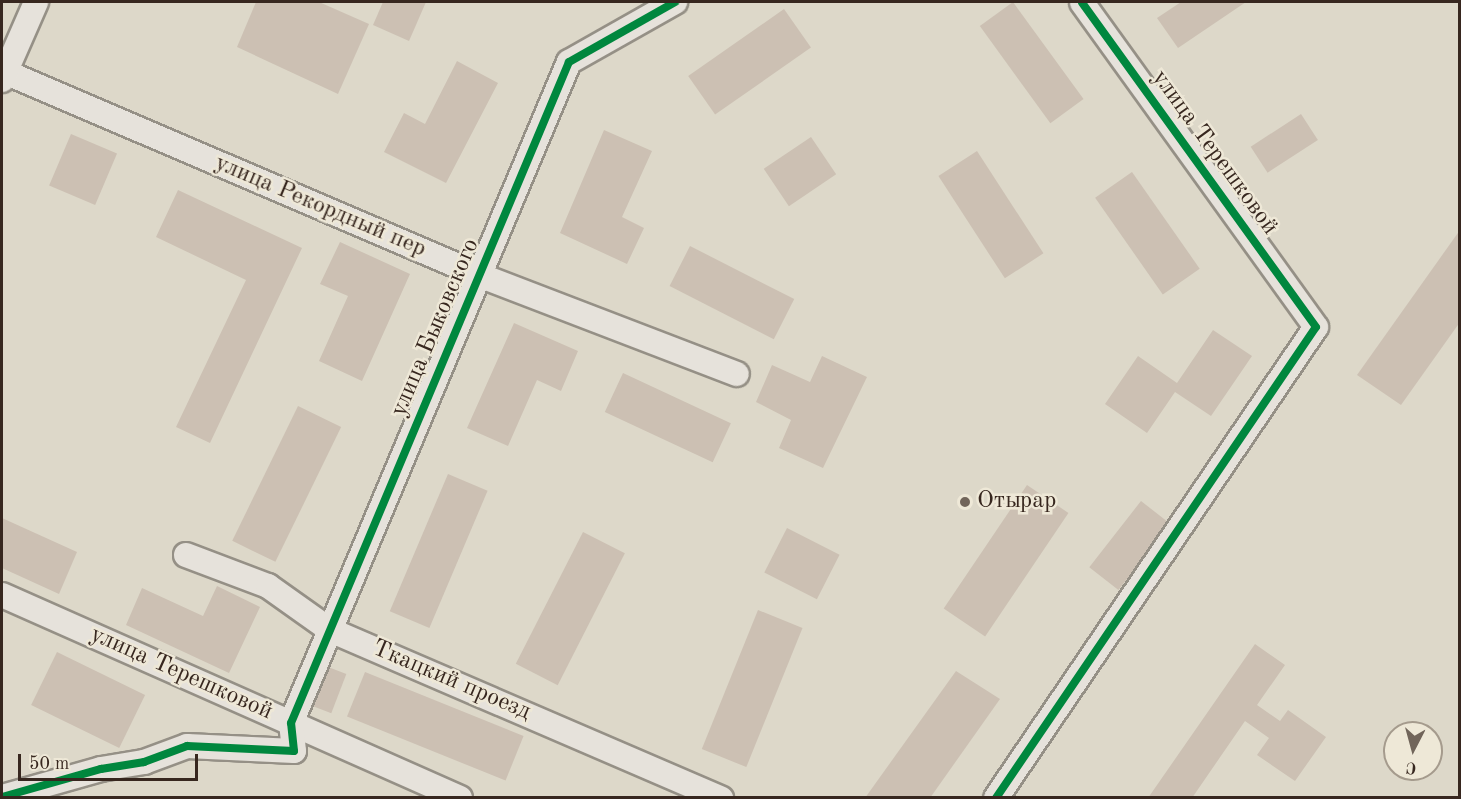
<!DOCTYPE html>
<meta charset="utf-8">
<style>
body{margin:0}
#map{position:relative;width:1461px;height:799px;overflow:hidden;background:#ddd8c9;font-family:"Old Standard TT",serif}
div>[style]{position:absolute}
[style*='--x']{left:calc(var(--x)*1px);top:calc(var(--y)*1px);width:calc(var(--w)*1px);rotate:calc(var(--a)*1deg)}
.building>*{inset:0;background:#ccc0b3;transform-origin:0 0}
.roads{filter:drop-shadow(2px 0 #959086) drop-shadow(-2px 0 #959086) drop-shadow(0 2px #959086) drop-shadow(0 -2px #959086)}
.minor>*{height:24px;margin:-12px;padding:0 12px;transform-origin:12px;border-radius:12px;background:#e6e2db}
.cycleway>*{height:8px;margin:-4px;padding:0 4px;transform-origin:4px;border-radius:4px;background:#00873e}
.dots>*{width:16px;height:16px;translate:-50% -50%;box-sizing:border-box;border:3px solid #eee8d7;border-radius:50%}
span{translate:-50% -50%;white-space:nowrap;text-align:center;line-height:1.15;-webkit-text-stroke:5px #eee8d7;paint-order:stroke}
.street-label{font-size:24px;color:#37271f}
.poi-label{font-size:24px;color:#37271f}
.left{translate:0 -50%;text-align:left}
.frame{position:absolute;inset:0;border:3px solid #37271f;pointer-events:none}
.north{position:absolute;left:1383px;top:721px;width:60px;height:60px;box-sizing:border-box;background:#eee8d7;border:2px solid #a59b8d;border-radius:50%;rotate:186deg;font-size:16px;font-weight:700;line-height:24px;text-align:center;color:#37271f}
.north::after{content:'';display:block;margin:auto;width:21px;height:27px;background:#71655a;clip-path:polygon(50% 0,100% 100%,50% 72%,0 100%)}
.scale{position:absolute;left:18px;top:754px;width:180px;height:27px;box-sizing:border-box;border:3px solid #37271f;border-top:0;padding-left:8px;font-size:18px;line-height:21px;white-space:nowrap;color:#37271f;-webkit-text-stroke:4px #eee8d7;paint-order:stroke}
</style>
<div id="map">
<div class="building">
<i style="clip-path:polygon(256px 2px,319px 2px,369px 24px,338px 94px,237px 47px)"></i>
<i style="clip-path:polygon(383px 2px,426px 2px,409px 41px,373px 25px)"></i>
<i style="left:1013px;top:2px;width:120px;height:41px;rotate:54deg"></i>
<i style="clip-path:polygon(1181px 2px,1246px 2px,1178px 48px,1157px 18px)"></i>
<i style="left:784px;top:9px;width:47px;height:117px;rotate:55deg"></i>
<i style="clip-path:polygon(457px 61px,498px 83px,446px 183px,384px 152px,404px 113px,425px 124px)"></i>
<i style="left:1301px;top:114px;width:31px;height:60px;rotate:57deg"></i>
<i style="clip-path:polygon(604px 130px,652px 151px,622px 217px,644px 228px,627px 264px,560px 233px)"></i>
<i style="left:71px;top:134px;width:50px;height:56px;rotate:23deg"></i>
<i style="left:811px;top:137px;width:45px;height:57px;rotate:56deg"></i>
<i style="left:977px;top:151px;width:122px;height:46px;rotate:57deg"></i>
<i style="left:1132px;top:172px;width:118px;height:45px;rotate:55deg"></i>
<i style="clip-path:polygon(178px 190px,302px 248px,210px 443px,176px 427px,246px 280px,156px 237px)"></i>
<i style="clip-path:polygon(1460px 230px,1460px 322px,1401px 405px,1357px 375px)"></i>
<i style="clip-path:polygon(340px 242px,410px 274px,362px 381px,319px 361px,348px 296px,320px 284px)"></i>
<i style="left:690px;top:246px;width:117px;height:45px;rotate:27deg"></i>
<i style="clip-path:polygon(514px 323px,578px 351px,561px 391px,537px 380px,508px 446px,467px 428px)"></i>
<i style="clip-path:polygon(1213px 330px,1252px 356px,1211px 416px,1175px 392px,1147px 433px,1105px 404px,1138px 356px,1177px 383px)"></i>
<i style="clip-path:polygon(822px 356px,867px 377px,823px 468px,779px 448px,791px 420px,756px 402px,772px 365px,810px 382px)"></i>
<i style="left:623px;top:373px;width:119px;height:43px;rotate:25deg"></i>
<i style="left:298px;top:406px;width:48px;height:150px;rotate:26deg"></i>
<i style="left:448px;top:474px;width:43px;height:149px;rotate:23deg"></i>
<i style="left:1027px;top:485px;width:50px;height:149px;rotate:34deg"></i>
<i style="left:1141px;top:501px;width:37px;height:84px;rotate:38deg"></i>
<i style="clip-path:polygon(2px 518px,77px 552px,59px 594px,2px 568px)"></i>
<i style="left:787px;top:528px;width:59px;height:50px;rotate:27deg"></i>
<i style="left:583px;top:532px;width:47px;height:148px;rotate:27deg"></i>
<i style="clip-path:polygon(217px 586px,260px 607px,229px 673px,126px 625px,142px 588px,203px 616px)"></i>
<i style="left:758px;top:610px;width:48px;height:150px;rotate:22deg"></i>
<i style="clip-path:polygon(1255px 644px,1285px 665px,1257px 705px,1280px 721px,1288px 710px,1326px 737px,1295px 781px,1257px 755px,1269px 738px,1245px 721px,1192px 798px,1148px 798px)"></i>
<i style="left:57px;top:652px;width:98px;height:59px;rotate:26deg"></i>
<i style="left:323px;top:665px;width:25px;height:42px;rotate:21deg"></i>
<i style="clip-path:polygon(956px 671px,1000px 699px,930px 798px,865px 798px)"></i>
<i style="left:365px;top:672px;width:171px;height:48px;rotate:22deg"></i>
</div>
<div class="roads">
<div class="minor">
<i style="--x:5;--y:72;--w:516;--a:23.18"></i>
<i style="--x:479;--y:275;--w:276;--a:21"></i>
<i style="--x:2;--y:80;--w:85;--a:-66.4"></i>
<i style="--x:186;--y:555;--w:88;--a:20.7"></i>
<i style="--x:268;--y:586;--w:76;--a:35.4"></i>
<i style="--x:330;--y:630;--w:426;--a:23.3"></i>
<i style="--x:2;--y:595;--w:501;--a:23.9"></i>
<i style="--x:2;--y:797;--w:103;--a:-15.8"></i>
<i style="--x:101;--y:769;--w:44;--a:-9.2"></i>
<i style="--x:144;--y:762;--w:46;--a:-20.4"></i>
<i style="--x:187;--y:746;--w:107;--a:2.7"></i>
<i style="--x:294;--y:751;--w:28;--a:-96"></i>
<i style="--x:291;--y:723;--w:717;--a:-67.19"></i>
<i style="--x:569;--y:62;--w:122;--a:-29.5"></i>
<i style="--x:996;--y:798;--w:569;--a:-55.81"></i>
<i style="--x:1316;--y:327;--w:400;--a:-125.8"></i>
</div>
</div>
<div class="cycleway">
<i style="--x:2;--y:797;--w:103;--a:-15.8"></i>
<i style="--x:101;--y:769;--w:44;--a:-9.2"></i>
<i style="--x:144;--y:762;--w:46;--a:-20.4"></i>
<i style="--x:187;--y:746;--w:107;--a:2.7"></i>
<i style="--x:294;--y:751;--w:28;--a:-96"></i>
<i style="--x:291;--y:723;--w:717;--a:-67.19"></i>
<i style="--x:569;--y:62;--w:122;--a:-29.5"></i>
<i style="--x:996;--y:798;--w:569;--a:-55.81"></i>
<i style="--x:1316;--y:327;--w:400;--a:-125.8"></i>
</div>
<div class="dots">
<i style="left:965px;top:502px;background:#71655a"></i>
</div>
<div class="street-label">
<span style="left:1214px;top:153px;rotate:54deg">улица Терешковой</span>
<span style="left:320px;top:207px;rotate:23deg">улица Рекордный пер</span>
<span style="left:436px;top:328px;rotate:-67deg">улица Быковского</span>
<span style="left:181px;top:674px;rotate:24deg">улица Терешковой</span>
<span style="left:451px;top:681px;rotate:23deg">Ткацкий проезд</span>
</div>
<div class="poi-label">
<span class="left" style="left:977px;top:502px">Отырар</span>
</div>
<div class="frame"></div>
<div class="north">С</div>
<div class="scale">50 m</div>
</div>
